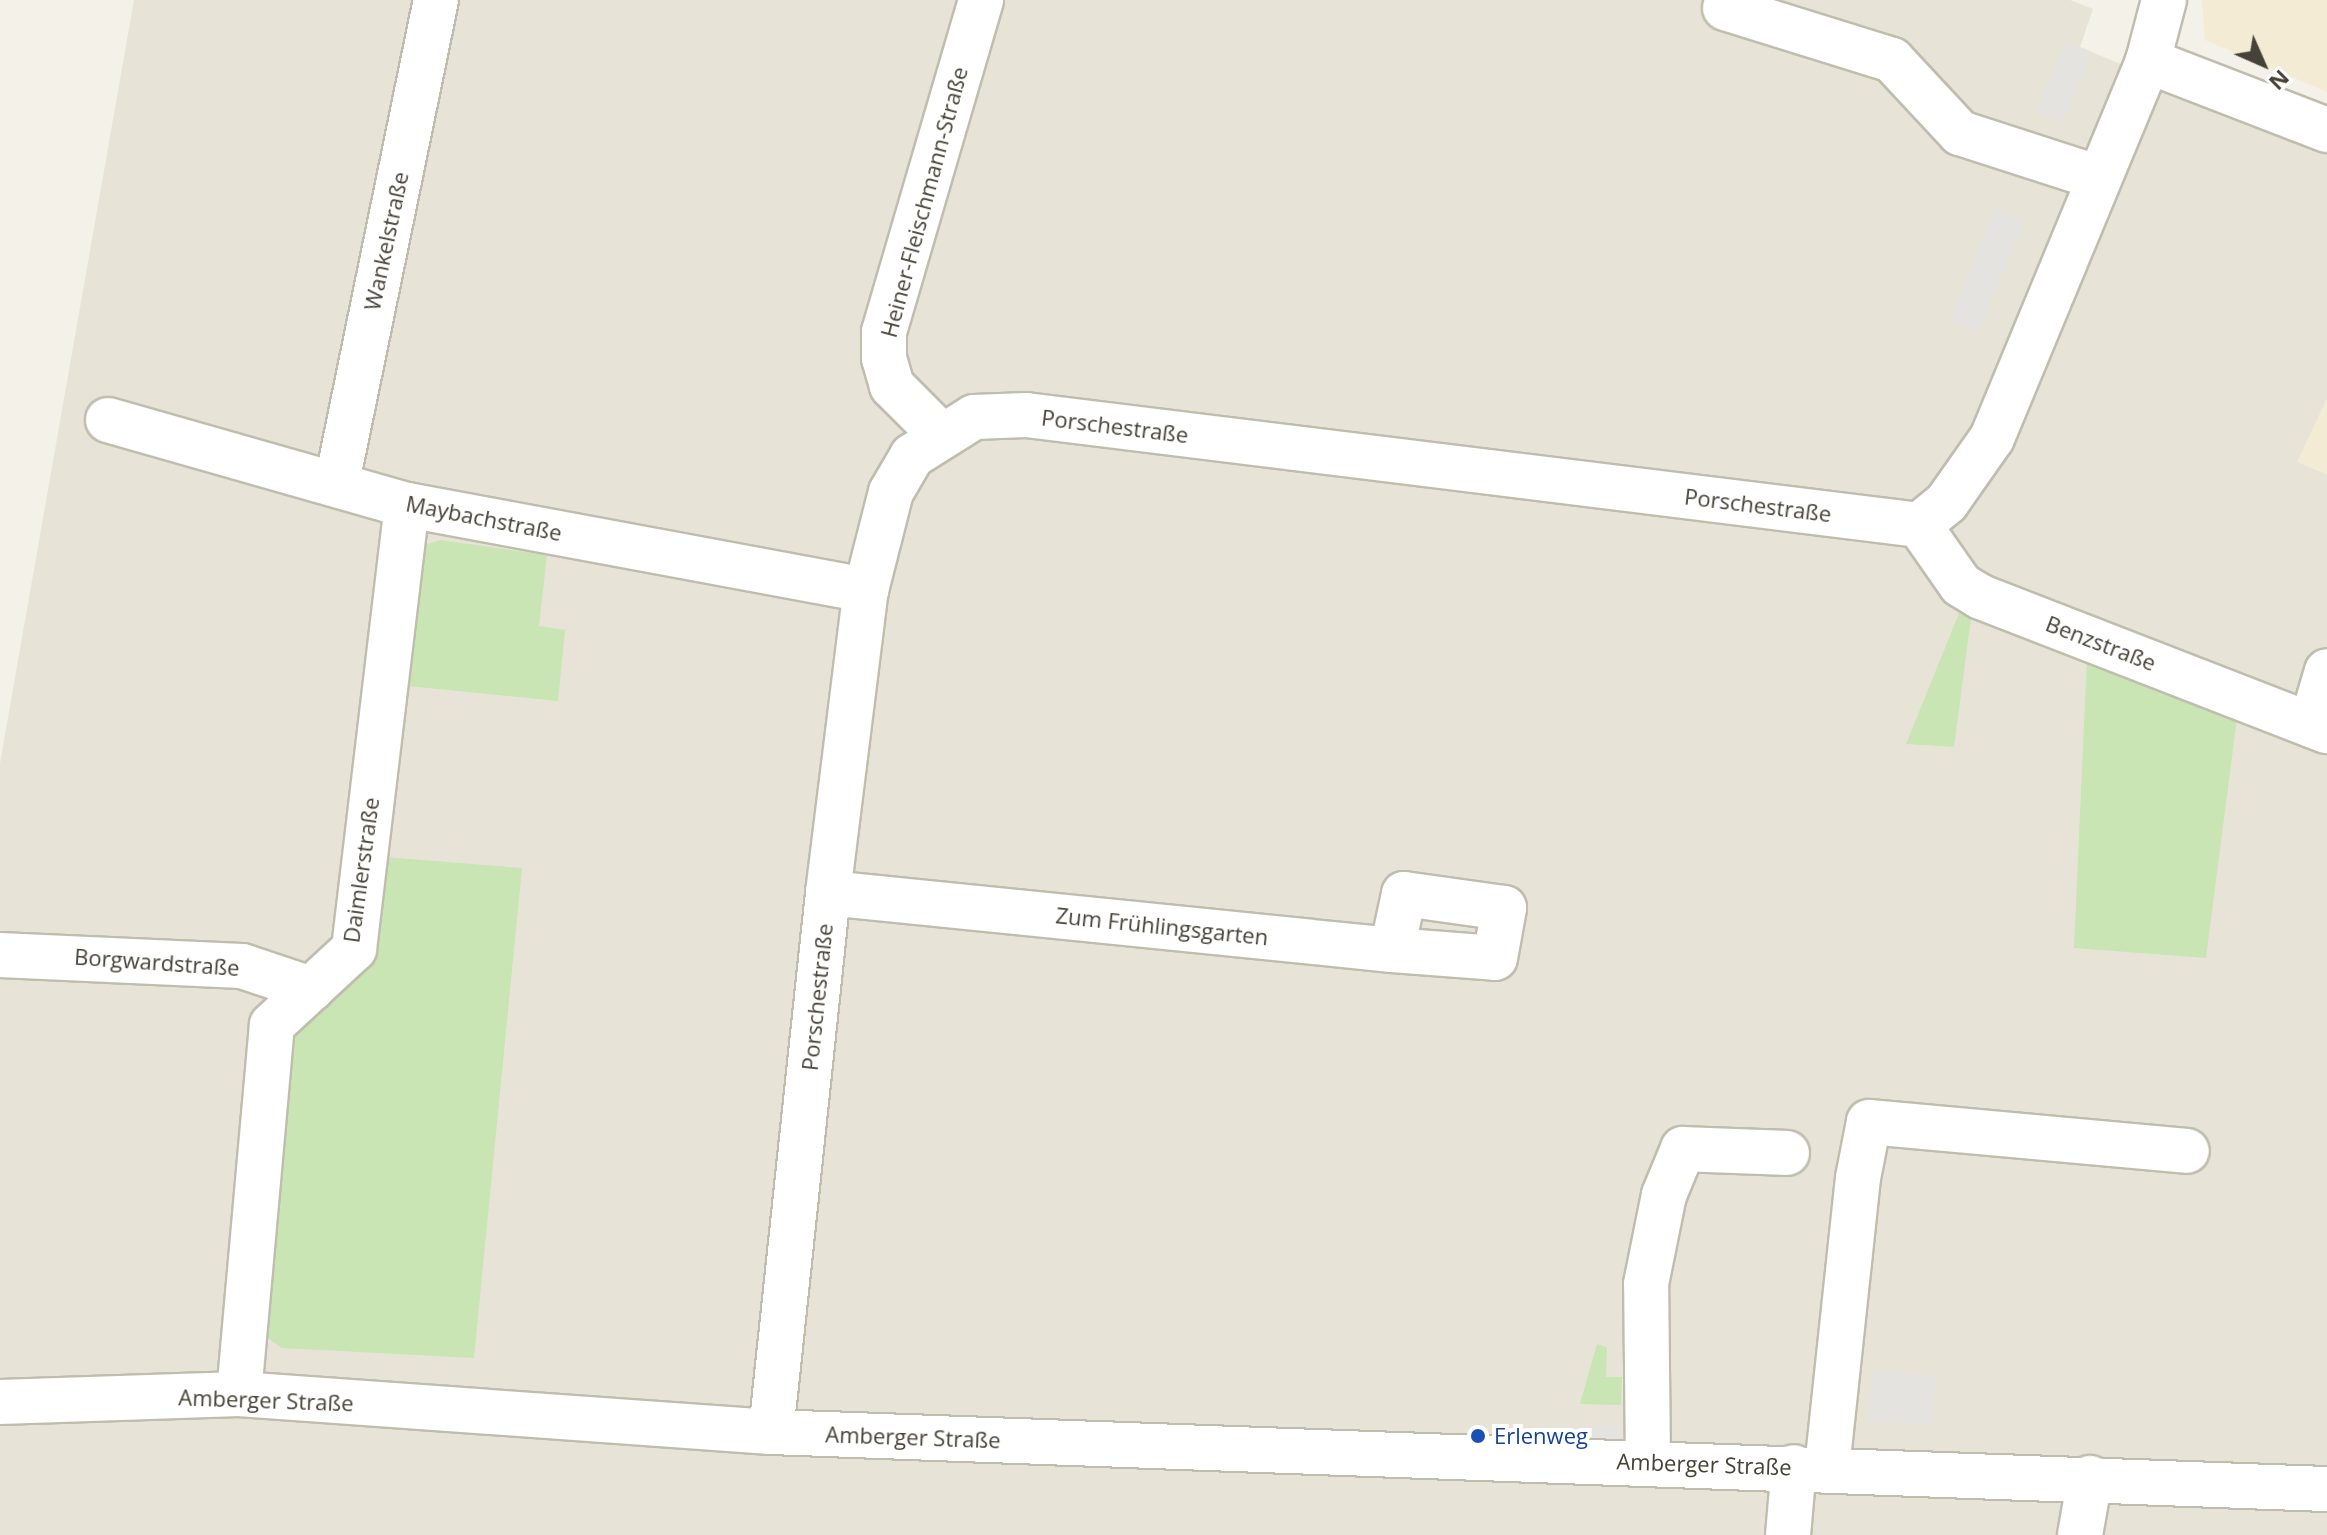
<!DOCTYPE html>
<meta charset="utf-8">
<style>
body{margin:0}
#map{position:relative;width:2327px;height:1535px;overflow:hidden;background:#f3f1e8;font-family:"Open Sans",sans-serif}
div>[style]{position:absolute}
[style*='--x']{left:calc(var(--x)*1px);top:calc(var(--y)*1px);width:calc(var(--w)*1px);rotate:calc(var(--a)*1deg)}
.residential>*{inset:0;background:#e7e4d7}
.commercial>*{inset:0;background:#f4ebd5}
.green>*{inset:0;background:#c8e5b3}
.parking>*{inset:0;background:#e5e3e0;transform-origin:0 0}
.roads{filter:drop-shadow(2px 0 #c1bdae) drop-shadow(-2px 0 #c1bdae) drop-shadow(0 2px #c1bdae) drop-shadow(0 -2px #c1bdae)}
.minor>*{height:44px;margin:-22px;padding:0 22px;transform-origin:22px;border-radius:22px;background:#fff}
.dots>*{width:22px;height:22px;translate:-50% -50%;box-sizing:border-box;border:4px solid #fff;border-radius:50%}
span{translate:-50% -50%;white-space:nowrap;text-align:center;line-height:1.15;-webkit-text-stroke:8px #fff;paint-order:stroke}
.street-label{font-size:22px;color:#464237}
.transit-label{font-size:22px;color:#164399}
.left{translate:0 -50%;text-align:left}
.north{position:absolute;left:2223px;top:24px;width:80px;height:80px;-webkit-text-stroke:6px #fff;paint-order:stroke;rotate:135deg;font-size:22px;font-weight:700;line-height:32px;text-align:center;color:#464237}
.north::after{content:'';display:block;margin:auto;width:28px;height:36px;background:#464237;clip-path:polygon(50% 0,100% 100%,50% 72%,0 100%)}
</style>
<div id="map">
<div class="residential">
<i style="clip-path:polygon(134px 0,2070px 0,2093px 9px,2080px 47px,2327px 151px,2327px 399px,2298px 462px,2327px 474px,2327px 1535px,0 1535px,0 763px)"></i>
</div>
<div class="commercial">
<i style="clip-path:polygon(2202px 0,2327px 0,2327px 92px,2205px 40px)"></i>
<i style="clip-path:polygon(2327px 399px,2327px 474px,2297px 462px)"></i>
</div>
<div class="green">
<i style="clip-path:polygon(440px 540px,547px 555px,539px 626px,565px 630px,558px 701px,398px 685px,416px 560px,425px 545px)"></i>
<i style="clip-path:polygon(1964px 601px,1973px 603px,1954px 747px,1906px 744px)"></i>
<i style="clip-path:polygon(2087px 658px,2238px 710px,2206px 958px,2074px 948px)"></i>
<i style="clip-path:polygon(372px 856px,522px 868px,474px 1358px,282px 1348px,260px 1333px,283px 1030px,360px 958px)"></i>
<i style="clip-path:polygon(1597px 1344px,1607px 1347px,1606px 1377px,1622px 1377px,1621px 1405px,1580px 1404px)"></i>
</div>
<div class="parking">
<i style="left:2066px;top:41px;width:28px;height:77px;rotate:23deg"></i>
<i style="left:1995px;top:209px;width:31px;height:121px;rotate:22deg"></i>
<i style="left:1872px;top:1371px;width:64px;height:50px;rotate:4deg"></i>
<i style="clip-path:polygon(1620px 1426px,1621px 1461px,1550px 1459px,1576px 1427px)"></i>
</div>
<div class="roads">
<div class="minor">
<i style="--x:1725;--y:8;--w:175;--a:17.3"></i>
<i style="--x:1892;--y:60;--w:100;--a:47"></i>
<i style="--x:1960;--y:133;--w:146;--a:17.9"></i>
<i style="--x:2148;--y:61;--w:192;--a:21.1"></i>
<i style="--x:108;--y:420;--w:311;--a:15.9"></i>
<i style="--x:407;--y:505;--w:467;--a:10.5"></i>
<i style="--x:940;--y:434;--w:68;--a:-135"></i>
<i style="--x:892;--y:386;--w:29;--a:-106"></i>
<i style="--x:884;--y:358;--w:26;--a:-90"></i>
<i style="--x:884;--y:332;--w:346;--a:-73.7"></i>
<i style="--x:337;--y:482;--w:492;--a:-78.4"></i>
<i style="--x:1919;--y:525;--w:73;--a:55"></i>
<i style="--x:1961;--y:585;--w:23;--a:31"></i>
<i style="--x:1981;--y:597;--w:371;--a:21.2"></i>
<i style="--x:2311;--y:725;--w:56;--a:-73.5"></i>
<i style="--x:828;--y:893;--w:567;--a:5.77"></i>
<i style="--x:1392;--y:950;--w:103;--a:4.4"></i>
<i style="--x:1495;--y:958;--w:51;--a:-79.8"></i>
<i style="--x:1504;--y:908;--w:101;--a:-172"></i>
<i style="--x:1404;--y:894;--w:57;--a:102.1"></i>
<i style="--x:0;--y:955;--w:242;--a:2.6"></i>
<i style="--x:242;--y:966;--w:73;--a:18.4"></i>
<i style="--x:239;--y:1394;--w:370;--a:-84.9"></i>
<i style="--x:272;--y:1025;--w:112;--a:-42.8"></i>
<i style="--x:354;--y:949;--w:447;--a:-83.2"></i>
<i style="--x:0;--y:1402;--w:239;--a:-1.9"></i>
<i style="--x:239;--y:1394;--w:533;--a:4.09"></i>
<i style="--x:771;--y:1432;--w:1557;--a:2.1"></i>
<i style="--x:771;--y:1432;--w:542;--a:-83.96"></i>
<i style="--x:828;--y:893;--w:305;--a:-82.9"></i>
<i style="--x:866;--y:590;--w:101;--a:-75.7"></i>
<i style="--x:891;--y:492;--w:42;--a:-59.7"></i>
<i style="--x:912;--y:456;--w:73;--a:-32.2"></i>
<i style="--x:974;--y:417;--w:52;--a:-2.2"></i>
<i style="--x:1026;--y:415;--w:900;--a:7.02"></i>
<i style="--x:1919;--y:525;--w:36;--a:-39"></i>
<i style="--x:1947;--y:502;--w:78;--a:-54.9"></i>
<i style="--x:1992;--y:438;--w:408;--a:-67.5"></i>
<i style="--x:2148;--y:61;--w:63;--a:-75.3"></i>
<i style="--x:1648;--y:1463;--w:179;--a:-90.6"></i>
<i style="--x:1646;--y:1284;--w:91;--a:-78.6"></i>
<i style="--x:1664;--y:1195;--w:50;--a:-67.6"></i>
<i style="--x:1683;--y:1149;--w:104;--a:2.2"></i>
<i style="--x:1827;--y:1468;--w:292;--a:-83.9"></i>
<i style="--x:1858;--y:1178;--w:57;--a:-78.9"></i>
<i style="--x:1869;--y:1122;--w:319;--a:5.2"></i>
<i style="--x:1788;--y:1535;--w:68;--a:-85"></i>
<i style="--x:2080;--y:1535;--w:58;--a:-80"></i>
</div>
</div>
<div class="dots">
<i style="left:1478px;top:1436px;background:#1a4fb4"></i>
</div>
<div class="street-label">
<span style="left:924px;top:202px;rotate:-75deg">Heiner-Fleischmann-Straße</span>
<span style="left:386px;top:241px;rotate:-78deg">Wankelstraße</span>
<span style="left:1115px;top:426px;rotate:7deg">Porschestraße</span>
<span style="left:1758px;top:505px;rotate:7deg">Porschestraße</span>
<span style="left:484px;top:518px;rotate:11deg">Maybachstraße</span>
<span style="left:2101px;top:643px;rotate:21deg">Benzstraße</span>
<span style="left:361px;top:870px;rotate:-82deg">Daimlerstraße</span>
<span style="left:1162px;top:926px;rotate:6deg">Zum Frühlingsgarten</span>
<span style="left:157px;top:962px;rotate:4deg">Borgwardstraße</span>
<span style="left:817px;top:997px;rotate:-84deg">Porschestraße</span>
<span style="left:266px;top:1400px;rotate:2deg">Amberger Straße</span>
<span style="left:913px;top:1437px;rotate:2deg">Amberger Straße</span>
<span style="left:1704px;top:1464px;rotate:2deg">Amberger Straße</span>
</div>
<div class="transit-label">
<span class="left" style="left:1494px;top:1436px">Erlenweg</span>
</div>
<div class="north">N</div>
</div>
